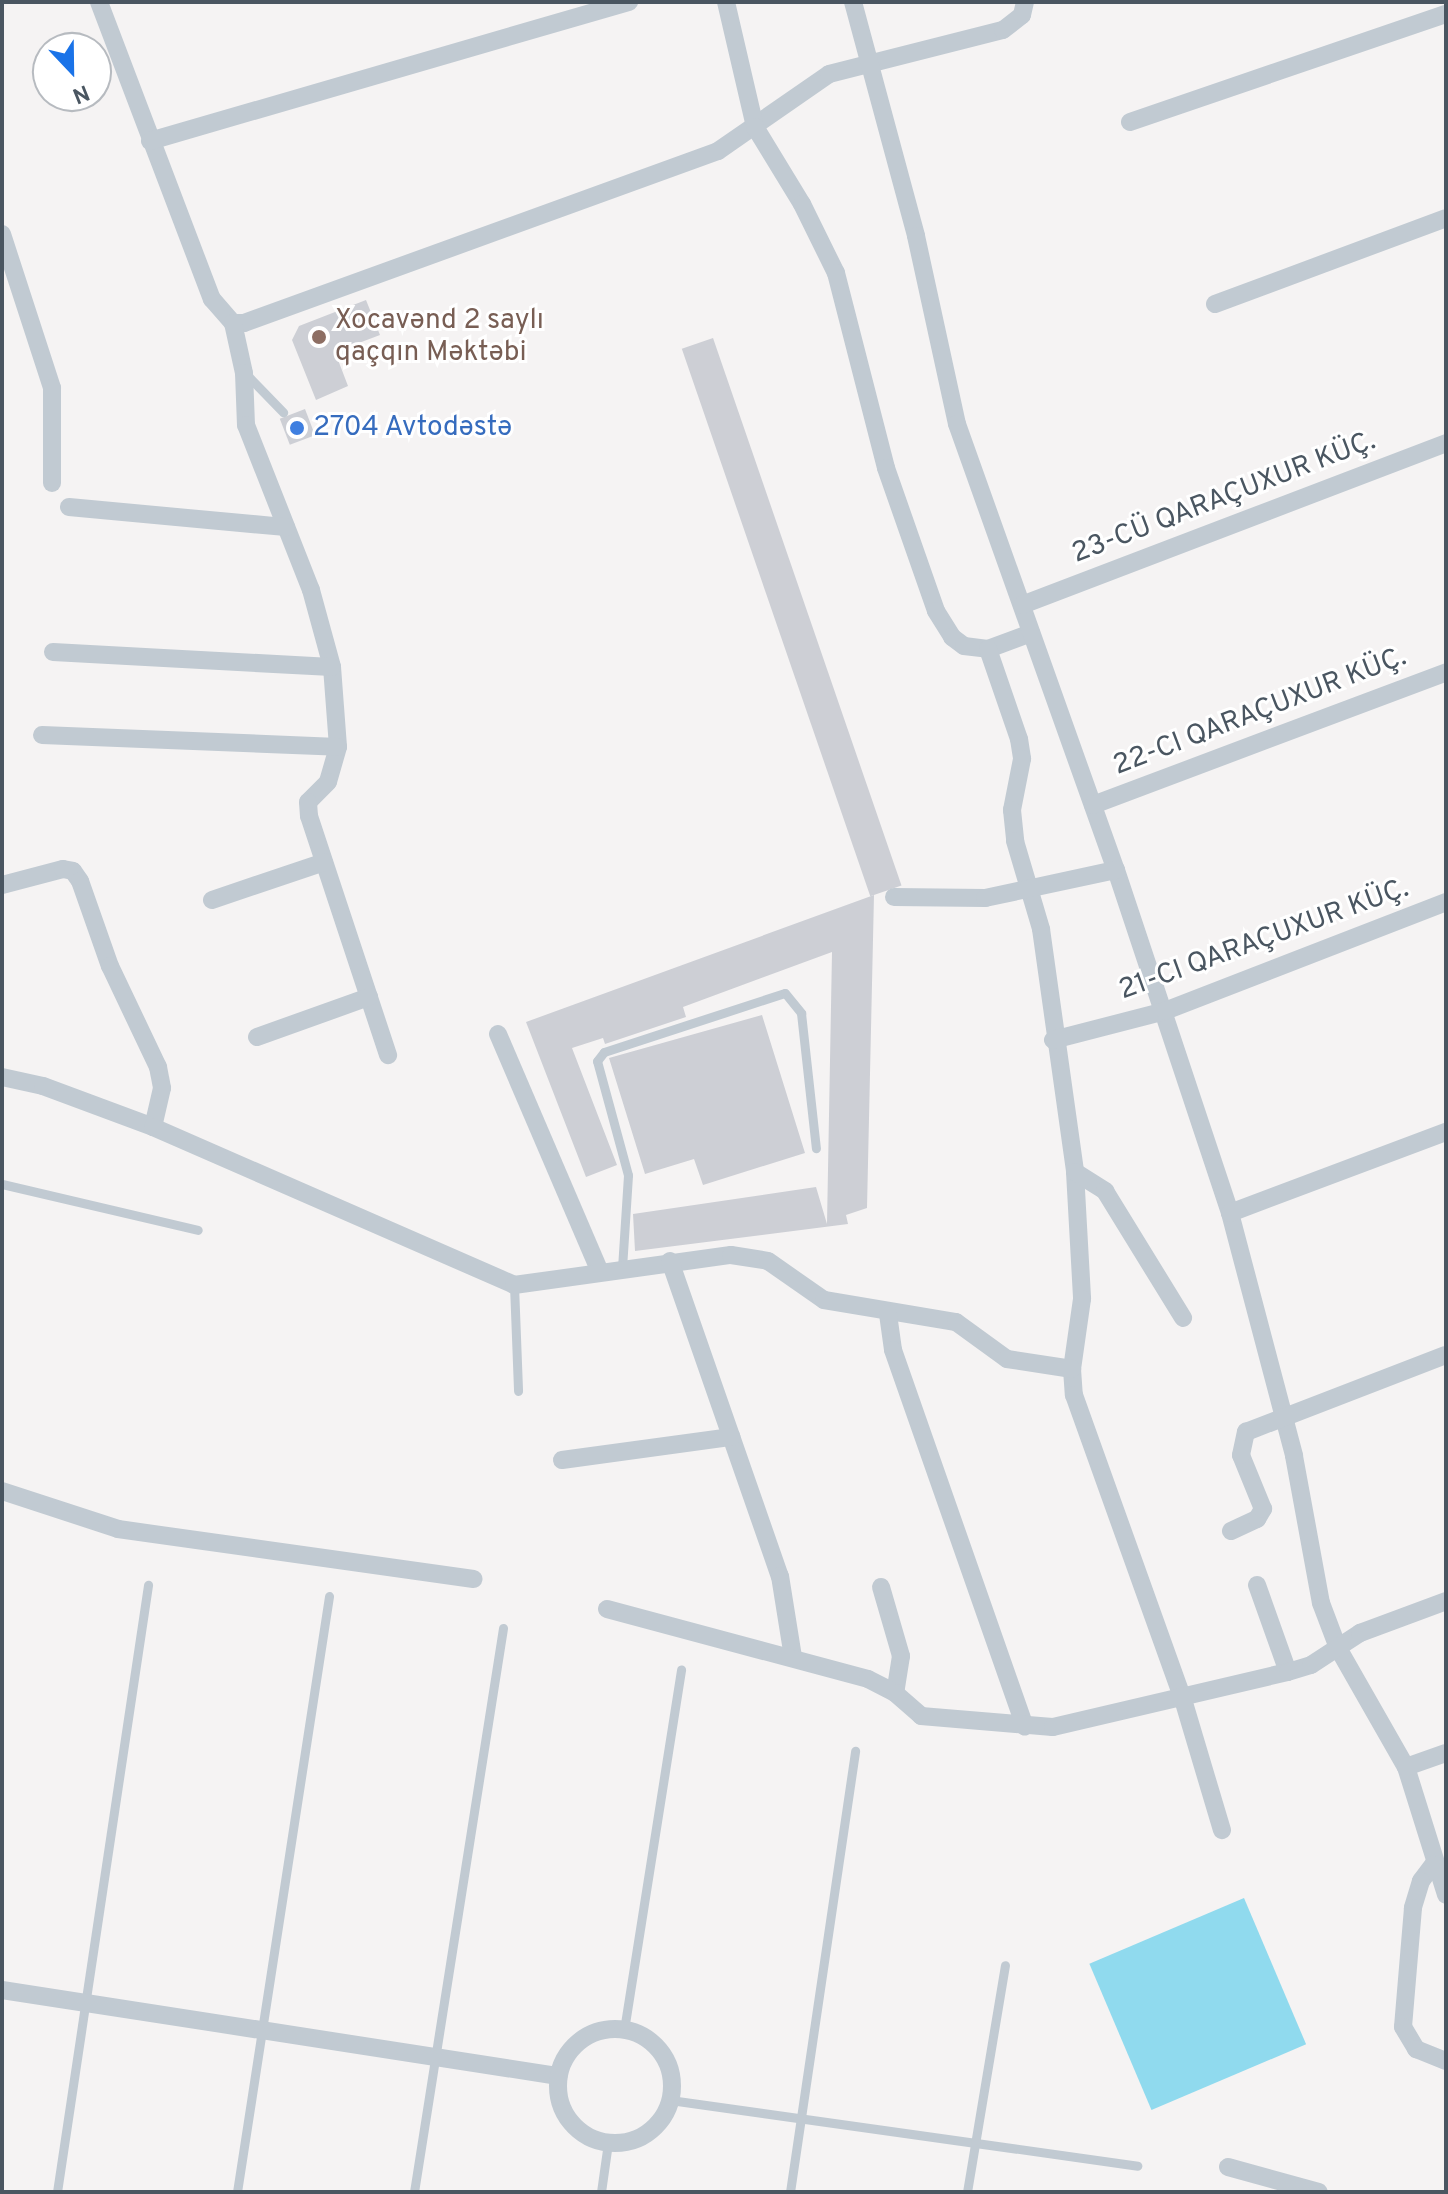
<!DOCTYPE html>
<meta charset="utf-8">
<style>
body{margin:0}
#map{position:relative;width:1448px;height:2194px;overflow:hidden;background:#f5f3f3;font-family:Overpass,sans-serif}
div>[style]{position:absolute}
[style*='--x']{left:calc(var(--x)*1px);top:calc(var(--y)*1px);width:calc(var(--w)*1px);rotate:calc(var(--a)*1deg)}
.water>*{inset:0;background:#90daee;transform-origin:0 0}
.building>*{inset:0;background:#cdcfd5;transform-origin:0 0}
.service>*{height:9px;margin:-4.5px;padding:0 4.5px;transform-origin:4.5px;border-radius:4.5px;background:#c1cad2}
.minor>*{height:18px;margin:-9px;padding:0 9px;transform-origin:9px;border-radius:9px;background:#c1cad2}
.minor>.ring{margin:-9px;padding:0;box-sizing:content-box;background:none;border:18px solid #c1cad2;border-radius:50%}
.dots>*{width:22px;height:22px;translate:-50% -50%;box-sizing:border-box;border:4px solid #fff;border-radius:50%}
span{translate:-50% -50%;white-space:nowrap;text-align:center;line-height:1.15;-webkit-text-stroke:6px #fff;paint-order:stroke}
.education-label{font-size:28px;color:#785e54}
.left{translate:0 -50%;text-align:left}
.shop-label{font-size:28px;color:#366cbe}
.street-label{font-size:28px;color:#4a5661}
.frame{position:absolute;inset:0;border:4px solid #4a5661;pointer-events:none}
.north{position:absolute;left:32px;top:32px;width:80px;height:80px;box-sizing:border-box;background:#fff;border:2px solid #b7bbc0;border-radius:50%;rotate:158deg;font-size:22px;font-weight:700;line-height:32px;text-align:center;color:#4a5661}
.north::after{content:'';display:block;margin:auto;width:28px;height:36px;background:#1a73e8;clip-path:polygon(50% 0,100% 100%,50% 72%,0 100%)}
</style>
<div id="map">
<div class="water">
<i style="left:1244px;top:1898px;width:159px;height:168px;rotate:67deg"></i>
</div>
<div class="building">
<i style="clip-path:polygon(366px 300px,380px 335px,335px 352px,348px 386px,316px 400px,292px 340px,299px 326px)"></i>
<i style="left:713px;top:338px;width:579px;height:33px;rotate:71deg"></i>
<i style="left:305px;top:409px;width:28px;height:27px;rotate:69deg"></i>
<i style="clip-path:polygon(874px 895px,867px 1208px,846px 1215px,848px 1224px,635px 1251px,633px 1214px,816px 1187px,827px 1224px,832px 952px,683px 1007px,686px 1017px,605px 1044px,603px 1038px,572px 1048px,617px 1165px,586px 1177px,526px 1022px)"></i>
<i style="clip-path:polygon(762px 1015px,805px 1153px,703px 1185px,694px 1159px,645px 1174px,609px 1058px)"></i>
</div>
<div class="service">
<i style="--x:247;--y:375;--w:52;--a:45.8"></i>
<i style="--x:2;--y:1184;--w:201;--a:13.2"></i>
<i style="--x:622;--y:1268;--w:93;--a:-86.3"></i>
<i style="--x:628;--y:1175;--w:118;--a:-105.2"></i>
<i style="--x:597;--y:1061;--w:11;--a:-52"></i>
<i style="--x:604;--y:1052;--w:190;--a:-18.1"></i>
<i style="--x:785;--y:993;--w:26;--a:51"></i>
<i style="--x:801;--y:1013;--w:136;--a:83.7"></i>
<i style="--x:514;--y:1285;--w:106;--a:87.8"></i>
<i style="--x:624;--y:2030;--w:365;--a:-81"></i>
<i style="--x:670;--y:2100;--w:472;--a:8"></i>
<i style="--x:57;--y:2192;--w:614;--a:-81.47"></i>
<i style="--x:237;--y:2192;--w:603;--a:-81.22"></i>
<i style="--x:414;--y:2192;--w:571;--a:-81.03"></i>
<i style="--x:601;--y:2192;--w:49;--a:-81.9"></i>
<i style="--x:790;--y:2192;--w:446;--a:-81.6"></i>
<i style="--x:967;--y:2192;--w:230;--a:-80.5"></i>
</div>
<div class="minor">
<i style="--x:99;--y:2;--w:318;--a:69.2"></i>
<i style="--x:212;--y:299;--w:32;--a:49"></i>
<i style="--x:233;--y:323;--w:11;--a:0"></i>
<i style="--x:244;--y:323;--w:504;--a:-19.94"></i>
<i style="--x:718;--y:151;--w:135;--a:-34.7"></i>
<i style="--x:829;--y:74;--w:179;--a:-14.2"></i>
<i style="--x:1003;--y:30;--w:24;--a:-38"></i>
<i style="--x:1022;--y:15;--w:13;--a:-77"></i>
<i style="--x:726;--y:2;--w:128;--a:76.9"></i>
<i style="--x:755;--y:127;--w:90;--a:58.6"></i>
<i style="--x:802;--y:204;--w:77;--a:63.8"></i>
<i style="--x:836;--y:273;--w:201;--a:75.6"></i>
<i style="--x:886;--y:468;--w:151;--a:70.7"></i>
<i style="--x:936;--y:611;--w:31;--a:58"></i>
<i style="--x:952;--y:637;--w:15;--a:37"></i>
<i style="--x:964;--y:646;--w:24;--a:7"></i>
<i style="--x:988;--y:649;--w:46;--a:-20.4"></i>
<i style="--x:853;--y:2;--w:242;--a:74.9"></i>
<i style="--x:916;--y:236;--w:192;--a:77.7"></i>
<i style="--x:957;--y:424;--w:473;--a:70.4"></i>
<i style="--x:1116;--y:870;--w:361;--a:71.6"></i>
<i style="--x:1230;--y:1213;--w:251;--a:75.2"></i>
<i style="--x:1294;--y:1456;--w:149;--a:79.6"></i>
<i style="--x:1321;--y:1603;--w:48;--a:69.3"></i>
<i style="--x:1338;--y:1648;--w:137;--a:60.3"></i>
<i style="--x:1406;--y:1767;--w:134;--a:72.6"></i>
<i style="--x:1130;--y:122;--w:334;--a:-18.9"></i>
<i style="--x:150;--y:141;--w:499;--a:-16.2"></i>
<i style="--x:2;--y:234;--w:162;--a:72"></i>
<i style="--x:52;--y:388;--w:95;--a:90"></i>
<i style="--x:1215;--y:304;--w:246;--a:-20.4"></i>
<i style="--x:233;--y:323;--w:51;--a:77.6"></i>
<i style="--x:244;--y:373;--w:52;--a:87.8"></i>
<i style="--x:246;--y:425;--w:177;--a:68.5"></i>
<i style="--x:311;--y:590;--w:80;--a:74.7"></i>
<i style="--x:332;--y:667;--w:80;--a:85.7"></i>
<i style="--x:338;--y:747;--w:36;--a:106"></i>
<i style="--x:328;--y:782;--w:28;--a:135"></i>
<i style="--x:308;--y:802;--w:14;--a:86"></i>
<i style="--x:309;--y:816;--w:252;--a:71.7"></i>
<i style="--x:69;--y:507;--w:218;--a:5.3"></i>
<i style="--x:1022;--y:605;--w:454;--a:-20.9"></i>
<i style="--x:988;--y:649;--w:95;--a:71"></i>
<i style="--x:1019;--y:739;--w:20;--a:81"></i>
<i style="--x:1022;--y:759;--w:52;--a:101.1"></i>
<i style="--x:1012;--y:810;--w:31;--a:84"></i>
<i style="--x:1015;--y:841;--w:92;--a:73.5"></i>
<i style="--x:1041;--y:929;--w:245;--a:82"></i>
<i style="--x:1075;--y:1172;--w:127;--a:86.8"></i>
<i style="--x:1082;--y:1299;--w:71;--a:98.1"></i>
<i style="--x:1072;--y:1369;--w:26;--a:86"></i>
<i style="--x:1074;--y:1395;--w:320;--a:70.3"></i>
<i style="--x:1182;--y:1696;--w:140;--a:73.4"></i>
<i style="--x:53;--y:652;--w:279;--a:3.1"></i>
<i style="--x:42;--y:735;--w:296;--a:2.3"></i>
<i style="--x:1093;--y:805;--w:377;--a:-20.6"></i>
<i style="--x:2;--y:885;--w:63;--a:-14.7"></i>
<i style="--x:63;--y:869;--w:10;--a:11"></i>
<i style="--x:73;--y:871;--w:12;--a:55"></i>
<i style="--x:80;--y:881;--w:90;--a:70.6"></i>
<i style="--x:110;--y:966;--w:112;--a:64.6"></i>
<i style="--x:158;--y:1067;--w:21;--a:79"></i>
<i style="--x:162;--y:1088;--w:40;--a:103"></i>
<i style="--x:894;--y:897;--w:91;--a:0.6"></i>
<i style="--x:985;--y:898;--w:134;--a:-12.1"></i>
<i style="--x:212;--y:900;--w:118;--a:-18.7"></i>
<i style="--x:498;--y:1034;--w:259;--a:66.8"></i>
<i style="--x:257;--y:1037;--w:119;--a:-19.7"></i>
<i style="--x:1053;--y:1040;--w:116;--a:-14.5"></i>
<i style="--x:1165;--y:1011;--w:301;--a:-21.2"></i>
<i style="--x:2;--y:1077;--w:42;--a:12.4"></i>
<i style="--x:43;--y:1086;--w:117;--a:20.4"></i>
<i style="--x:153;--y:1127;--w:394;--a:23.6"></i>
<i style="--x:514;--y:1285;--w:219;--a:-7.9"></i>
<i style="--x:731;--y:1255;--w:37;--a:9"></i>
<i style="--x:768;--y:1261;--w:68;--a:34.9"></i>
<i style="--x:824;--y:1300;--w:134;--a:9.5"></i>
<i style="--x:956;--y:1322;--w:63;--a:36"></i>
<i style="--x:1007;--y:1359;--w:66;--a:8.7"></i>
<i style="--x:1075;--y:1172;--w:36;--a:32"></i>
<i style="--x:1105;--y:1191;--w:149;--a:58.4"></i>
<i style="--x:1230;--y:1213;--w:231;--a:-20.6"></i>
<i style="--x:670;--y:1261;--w:334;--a:70.8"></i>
<i style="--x:780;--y:1576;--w:82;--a:80.9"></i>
<i style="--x:888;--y:1314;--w:36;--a:82"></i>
<i style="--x:893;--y:1350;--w:399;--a:70.7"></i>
<i style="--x:562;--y:1460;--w:171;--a:-7.8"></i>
<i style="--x:2;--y:1491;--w:122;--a:18.1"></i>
<i style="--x:118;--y:1529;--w:359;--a:8"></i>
<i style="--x:1231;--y:1531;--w:29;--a:-25"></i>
<i style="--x:1257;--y:1519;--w:12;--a:-59"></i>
<i style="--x:1263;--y:1509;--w:58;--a:-112.2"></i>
<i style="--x:1241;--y:1455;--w:24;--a:-78"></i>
<i style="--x:1246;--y:1432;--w:214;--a:-21.1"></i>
<i style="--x:1257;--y:1585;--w:92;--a:70.4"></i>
<i style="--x:881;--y:1587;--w:72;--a:73.8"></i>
<i style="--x:901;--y:1656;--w:37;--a:99"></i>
<i style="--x:607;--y:1609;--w:270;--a:15"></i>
<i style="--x:868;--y:1679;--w:30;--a:27"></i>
<i style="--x:895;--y:1693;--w:35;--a:41"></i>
<i style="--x:921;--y:1716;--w:132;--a:4.8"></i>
<i style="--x:1053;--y:1727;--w:241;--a:-13.2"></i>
<i style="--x:1288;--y:1672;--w:24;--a:-17"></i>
<i style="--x:1311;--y:1665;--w:59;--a:-33.1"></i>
<i style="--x:1360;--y:1633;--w:92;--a:-20.4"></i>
<i style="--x:1406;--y:1767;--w:42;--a:-19.3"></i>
<i style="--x:1433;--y:1865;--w:20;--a:127"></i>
<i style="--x:1421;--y:1881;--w:28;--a:107"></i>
<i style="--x:1413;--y:1908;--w:119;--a:94.8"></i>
<i style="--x:1403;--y:2027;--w:26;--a:59"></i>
<i style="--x:1416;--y:2049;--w:32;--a:22"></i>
<i style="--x:2;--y:1990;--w:563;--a:8.79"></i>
<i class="ring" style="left:558px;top:2029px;width:96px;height:96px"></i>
<i style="--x:1228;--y:2167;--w:94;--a:15.4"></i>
</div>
<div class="dots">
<i style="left:319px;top:337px;background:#8d6e63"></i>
<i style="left:297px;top:428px;background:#3f7fe0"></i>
</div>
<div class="education-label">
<span class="left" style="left:335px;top:337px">Xocavənd 2 saylı<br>qaçqın Məktəbi</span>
</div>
<div class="shop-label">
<span class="left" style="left:313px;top:428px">2704 Avtodəstə</span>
</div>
<div class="street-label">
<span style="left:1224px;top:498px;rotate:-21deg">23-CÜ QARAÇUXUR KÜÇ.</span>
<span style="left:1260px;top:712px;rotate:-21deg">22-CI QARAÇUXUR KÜÇ.</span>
<span style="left:1264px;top:940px;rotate:-20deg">21-CI QARAÇUXUR KÜÇ.</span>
</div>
<div class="frame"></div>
<div class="north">N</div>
</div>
